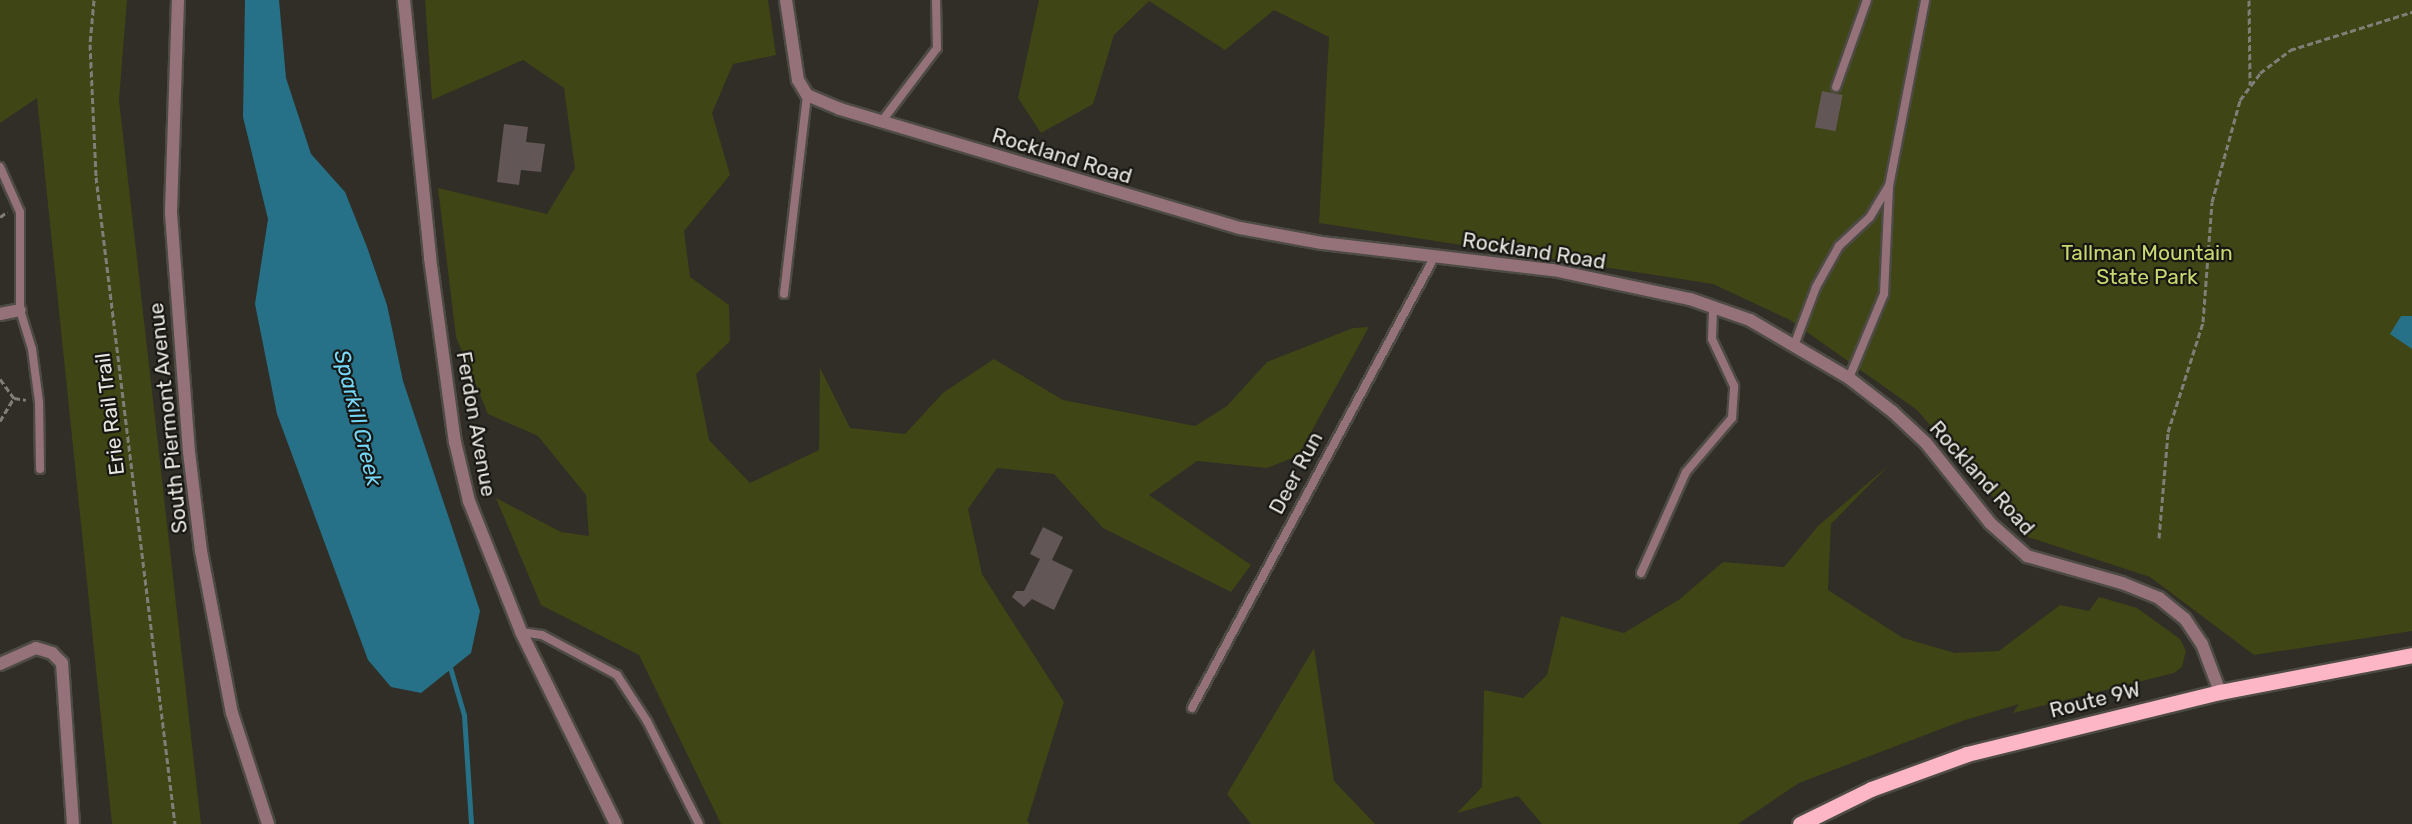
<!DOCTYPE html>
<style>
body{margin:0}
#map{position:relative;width:2412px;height:824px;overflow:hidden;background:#302e26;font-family:Rubik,sans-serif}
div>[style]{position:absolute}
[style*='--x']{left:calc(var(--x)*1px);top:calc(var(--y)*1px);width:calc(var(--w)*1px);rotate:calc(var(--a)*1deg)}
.green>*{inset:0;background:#3f4515}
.water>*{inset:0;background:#267187}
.stream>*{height:5px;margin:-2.5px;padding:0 2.5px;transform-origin:2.5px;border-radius:2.5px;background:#267187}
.building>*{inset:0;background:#625756;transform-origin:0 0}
.path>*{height:3px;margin-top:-1.5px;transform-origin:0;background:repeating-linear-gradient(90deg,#807e77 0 6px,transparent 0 9px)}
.roads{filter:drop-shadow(2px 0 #4d4b44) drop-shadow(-2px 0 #4d4b44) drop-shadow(0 2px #4d4b44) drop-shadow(0 -2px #4d4b44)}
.service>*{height:8px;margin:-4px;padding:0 4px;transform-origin:4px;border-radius:4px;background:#95727a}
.minor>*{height:12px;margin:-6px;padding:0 6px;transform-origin:6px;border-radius:6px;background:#95727a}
.tertiary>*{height:12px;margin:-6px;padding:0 6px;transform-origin:6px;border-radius:6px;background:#95727a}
.primary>*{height:15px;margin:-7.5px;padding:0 7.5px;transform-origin:7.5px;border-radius:7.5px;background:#fdb6c6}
span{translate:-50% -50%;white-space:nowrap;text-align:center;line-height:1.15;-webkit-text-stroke:4.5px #171612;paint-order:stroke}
.street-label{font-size:21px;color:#e8e6e1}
.park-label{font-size:21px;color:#c9d871}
.water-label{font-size:22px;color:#75d8f9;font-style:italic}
</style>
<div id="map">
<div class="green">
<i style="clip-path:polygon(0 0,127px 0,119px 100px,201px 824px,112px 824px,37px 98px,0 123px)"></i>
<i style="clip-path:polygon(425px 0,768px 0,776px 55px,733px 64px,712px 113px,730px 175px,684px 231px,690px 277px,729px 305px,730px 341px,696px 374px,709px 440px,750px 483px,819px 450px,820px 368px,850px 428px,905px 434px,944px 392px,994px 359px,1063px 400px,1195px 426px,1227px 406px,1267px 362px,1353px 328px,1369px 327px,1298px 456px,1267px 468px,1197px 461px,1149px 495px,1251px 565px,1231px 592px,1103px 528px,1054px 474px,997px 468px,968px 509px,982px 574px,1064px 702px,1027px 821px,1030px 824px,721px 824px,639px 655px,541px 605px,496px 498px,561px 532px,589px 536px,586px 495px,538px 436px,488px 414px,456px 337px,438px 188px,547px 214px,575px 168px,564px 88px,523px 60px,432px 100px)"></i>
<i style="clip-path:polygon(1039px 0,2412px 0,2412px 631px,2254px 655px,2150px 577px,2028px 537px,1917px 410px,1790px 320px,1713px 284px,1319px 223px,1329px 37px,1274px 10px,1225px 50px,1149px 1px,1114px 35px,1093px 104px,1041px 133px,1018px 98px)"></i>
<i style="clip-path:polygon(1889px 465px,1831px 524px,1828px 590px,1903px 638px,1955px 653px,1999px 651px,2060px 605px,2089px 611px,2099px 597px,2137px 608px,2180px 639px,2186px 651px,2182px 667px,2174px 673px,2013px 713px,2019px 704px,1962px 721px,1799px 783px,1738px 824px,1542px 824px,1518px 796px,1457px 813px,1482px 787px,1484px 690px,1523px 698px,1547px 675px,1561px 616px,1624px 633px,1680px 599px,1723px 562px,1784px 567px,1818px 526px)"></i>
<i style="clip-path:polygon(1314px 648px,1334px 781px,1375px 824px,1251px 824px,1227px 794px)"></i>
</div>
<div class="water">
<i style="clip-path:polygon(245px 0,279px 0,286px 78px,311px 154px,345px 192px,367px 247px,387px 305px,403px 381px,480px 611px,471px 653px,421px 693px,391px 687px,368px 660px,277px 414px,255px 304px,268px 219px,243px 117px)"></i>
<i style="clip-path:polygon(2401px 316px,2412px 316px,2412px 349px,2390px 334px)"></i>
</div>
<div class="stream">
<i style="--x:449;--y:664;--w:53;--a:73.6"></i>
<i style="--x:464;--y:715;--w:109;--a:86.3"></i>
</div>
<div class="building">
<i style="left:1822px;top:91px;width:21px;height:37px;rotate:11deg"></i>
<i style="clip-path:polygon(504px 124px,528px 127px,526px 142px,545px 144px,541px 172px,521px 170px,519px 185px,497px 182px)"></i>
<i style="clip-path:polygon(1043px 527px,1063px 537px,1052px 560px,1073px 570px,1054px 610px,1032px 599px,1024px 607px,1012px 597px,1016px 591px,1024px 591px,1040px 559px,1030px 554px)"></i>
</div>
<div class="path">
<i style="--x:94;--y:0;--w:44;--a:95.2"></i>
<i style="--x:90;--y:44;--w:133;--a:87.4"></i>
<i style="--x:96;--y:177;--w:652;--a:83.04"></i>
<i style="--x:2249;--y:0;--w:85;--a:89.3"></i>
<i style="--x:0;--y:217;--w:9;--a:-36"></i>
<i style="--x:0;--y:379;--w:24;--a:54"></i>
<i style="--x:14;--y:398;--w:12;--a:9"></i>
<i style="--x:0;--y:421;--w:27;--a:-59"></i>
<i style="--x:2159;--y:538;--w:106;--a:-85.1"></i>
<i style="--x:2168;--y:432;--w:115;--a:-72.3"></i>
<i style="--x:2203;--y:322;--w:120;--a:-85.7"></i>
<i style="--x:2212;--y:202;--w:106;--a:-74.6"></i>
<i style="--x:2240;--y:100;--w:34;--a:-53"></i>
<i style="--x:2260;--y:73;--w:38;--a:-37"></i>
<i style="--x:2290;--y:50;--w:128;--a:-17.3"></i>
</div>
<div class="roads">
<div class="service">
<i style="--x:1836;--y:87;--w:92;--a:-70.4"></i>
<i style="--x:882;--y:121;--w:91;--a:-53"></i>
<i style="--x:937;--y:48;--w:48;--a:-91.2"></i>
<i style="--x:0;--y:167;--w:49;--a:66"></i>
<i style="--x:20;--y:212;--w:98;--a:90"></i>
<i style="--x:20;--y:310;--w:41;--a:72.9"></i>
<i style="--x:32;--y:349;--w:53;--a:82.5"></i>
<i style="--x:39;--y:402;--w:67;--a:89.1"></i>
<i style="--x:784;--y:294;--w:200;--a:-83.4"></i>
<i style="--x:1795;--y:343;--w:60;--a:-69.4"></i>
<i style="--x:1816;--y:287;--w:47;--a:-60.7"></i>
<i style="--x:1839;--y:246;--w:42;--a:-43.1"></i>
<i style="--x:1870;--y:217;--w:35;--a:-59"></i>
<i style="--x:1849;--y:378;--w:91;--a:-67.4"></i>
<i style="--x:1884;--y:294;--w:108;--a:-87.3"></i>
<i style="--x:1889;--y:186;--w:189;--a:-79"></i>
<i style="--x:1641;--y:573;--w:111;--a:-66"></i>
<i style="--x:1686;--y:472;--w:71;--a:-49.6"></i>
<i style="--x:1732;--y:418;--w:32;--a:-86"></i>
<i style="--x:1734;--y:386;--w:52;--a:-115.1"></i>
<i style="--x:1712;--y:339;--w:33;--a:-88"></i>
<i style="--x:521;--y:632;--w:21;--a:8"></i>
<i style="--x:542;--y:635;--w:85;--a:28.1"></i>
<i style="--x:617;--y:675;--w:55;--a:56.9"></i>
<i style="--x:647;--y:721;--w:115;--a:63.2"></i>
<i style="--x:1192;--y:708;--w:513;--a:-61.74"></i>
</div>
<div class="minor">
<i style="--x:178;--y:0;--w:213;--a:91.9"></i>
<i style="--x:171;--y:213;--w:240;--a:85.7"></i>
<i style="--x:189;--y:452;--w:100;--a:83.1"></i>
<i style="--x:201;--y:551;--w:165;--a:79.2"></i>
<i style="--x:232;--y:713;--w:117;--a:72"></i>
<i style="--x:786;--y:0;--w:81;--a:81.5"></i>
<i style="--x:798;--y:80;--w:17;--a:59"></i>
<i style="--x:807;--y:95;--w:36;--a:23"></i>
<i style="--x:840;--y:109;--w:417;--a:16.6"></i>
<i style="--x:1240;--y:228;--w:83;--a:10.4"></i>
<i style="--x:1322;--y:243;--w:233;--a:6.7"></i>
<i style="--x:1553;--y:270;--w:140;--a:12"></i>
<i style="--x:1690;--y:299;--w:64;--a:19.3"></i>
<i style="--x:1750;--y:320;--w:115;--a:30.4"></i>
<i style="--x:1849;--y:378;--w:56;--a:37.7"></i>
<i style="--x:1893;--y:412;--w:45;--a:43.2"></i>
<i style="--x:1926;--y:443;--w:102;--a:51.3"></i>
<i style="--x:1990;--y:523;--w:50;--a:41.7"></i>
<i style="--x:2027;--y:556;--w:99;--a:15.9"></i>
<i style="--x:2122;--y:583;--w:40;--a:22"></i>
<i style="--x:2159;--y:598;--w:33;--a:39"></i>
<i style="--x:2185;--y:619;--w:30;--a:56"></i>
<i style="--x:2202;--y:644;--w:51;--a:69.4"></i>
<i style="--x:0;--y:314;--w:20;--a:-11"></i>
<i style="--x:0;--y:664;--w:39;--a:-24"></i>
<i style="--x:36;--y:648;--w:17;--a:17"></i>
<i style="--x:52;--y:653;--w:14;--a:45"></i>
<i style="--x:62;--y:663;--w:161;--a:86.1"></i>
</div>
<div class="tertiary">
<i style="--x:404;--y:0;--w:259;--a:84.2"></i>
<i style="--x:430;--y:258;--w:186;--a:82.3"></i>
<i style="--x:455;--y:442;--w:61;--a:76.7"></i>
<i style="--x:469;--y:501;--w:141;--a:68.3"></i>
<i style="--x:521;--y:632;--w:214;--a:63.7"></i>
</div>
<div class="primary">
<i style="--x:1800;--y:824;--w:79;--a:-26.2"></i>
<i style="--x:1871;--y:789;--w:102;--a:-20"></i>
<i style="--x:1967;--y:754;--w:260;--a:-13.8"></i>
<i style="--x:2220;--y:692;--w:196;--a:-10.9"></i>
</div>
</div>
<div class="street-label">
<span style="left:1062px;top:156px;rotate:17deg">Rockland Road</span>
<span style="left:1534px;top:251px;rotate:9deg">Rockland Road</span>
<span style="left:110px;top:414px;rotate:-97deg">Erie Rail Trail</span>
<span style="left:168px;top:418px;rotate:-96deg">South Piermont Avenue</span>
<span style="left:476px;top:424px;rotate:80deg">Ferdon Avenue</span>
<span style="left:1296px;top:473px;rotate:-62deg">Deer Run</span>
<span style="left:1982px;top:478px;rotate:48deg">Rockland Road</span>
<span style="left:2095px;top:700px;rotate:-14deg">Route 9W</span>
</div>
<div class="park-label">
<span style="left:2147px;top:265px">Tallman Mountain<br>State Park</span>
</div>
<div class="water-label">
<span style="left:358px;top:418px;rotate:76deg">Sparkill Creek</span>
</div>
</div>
